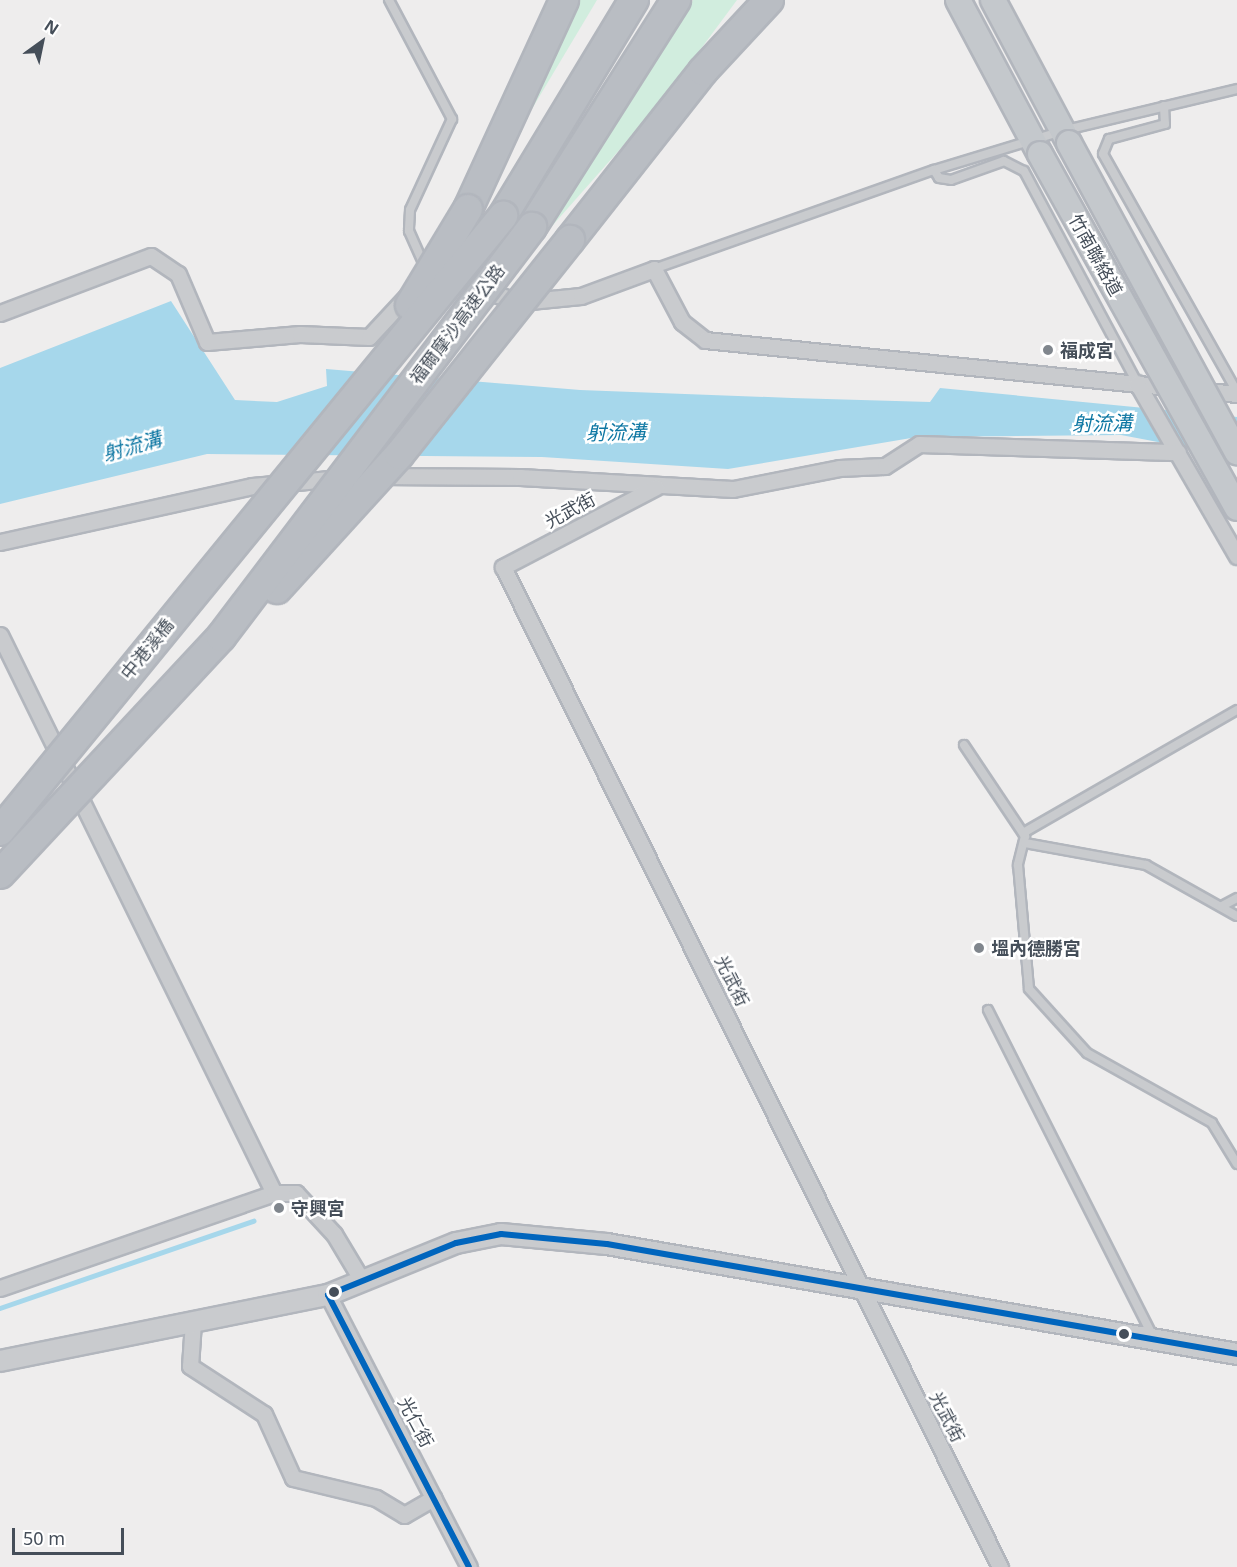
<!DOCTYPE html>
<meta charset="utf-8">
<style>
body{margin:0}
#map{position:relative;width:1237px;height:1567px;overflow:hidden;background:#eeeded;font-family:"Noto Sans","Noto Sans TC",sans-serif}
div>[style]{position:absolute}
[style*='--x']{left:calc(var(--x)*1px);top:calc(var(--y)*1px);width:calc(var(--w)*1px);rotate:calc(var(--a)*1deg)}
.green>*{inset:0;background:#d1edde}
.water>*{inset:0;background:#a6d7eb}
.stream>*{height:4.5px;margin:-2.25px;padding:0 2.25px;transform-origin:2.25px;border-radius:2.25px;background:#a6d7eb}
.roads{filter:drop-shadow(2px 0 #b2b6bd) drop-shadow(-2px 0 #b2b6bd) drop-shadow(0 2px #b2b6bd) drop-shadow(0 -2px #b2b6bd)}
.service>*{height:8px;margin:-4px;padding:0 4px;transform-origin:4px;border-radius:4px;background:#c9cbce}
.minor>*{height:15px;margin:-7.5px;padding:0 7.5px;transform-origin:7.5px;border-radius:7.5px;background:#c9cbce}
.tertiary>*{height:20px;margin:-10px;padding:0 10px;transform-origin:10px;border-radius:10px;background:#c9cbce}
.primary>*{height:24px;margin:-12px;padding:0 12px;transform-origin:12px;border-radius:12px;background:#c4c8cc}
.motorway>*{height:28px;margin:-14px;padding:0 14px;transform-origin:14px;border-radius:14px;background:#b9bdc3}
.bridges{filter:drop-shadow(2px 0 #b2b6bd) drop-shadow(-2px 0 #b2b6bd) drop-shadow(0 2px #b2b6bd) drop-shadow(0 -2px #b2b6bd)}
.primary-bridge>*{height:24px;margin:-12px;padding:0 12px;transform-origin:12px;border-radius:12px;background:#c4c8cc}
.motorway-bridge>*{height:28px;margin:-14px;padding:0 14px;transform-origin:14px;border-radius:14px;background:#b9bdc3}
.bus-1>*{height:6px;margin:-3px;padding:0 3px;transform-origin:3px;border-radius:3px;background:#0065bd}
.dots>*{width:16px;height:16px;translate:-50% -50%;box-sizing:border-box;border:3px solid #fff;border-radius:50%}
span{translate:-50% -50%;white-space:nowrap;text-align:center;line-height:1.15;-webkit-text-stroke:5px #fff;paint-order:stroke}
.street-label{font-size:18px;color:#454e59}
.poi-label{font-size:18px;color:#454e59;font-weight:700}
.left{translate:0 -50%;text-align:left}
.water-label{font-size:20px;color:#0e77a3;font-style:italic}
.north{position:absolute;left:12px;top:12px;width:60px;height:60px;-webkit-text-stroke:4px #fff;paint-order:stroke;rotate:33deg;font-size:16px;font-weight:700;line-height:24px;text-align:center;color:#454e59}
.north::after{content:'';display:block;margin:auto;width:21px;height:27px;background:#454e59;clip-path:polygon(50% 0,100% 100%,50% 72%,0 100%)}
.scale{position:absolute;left:12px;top:1528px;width:112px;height:27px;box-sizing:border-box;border:3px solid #454e59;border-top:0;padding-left:8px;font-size:18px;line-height:21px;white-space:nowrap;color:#454e59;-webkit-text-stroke:4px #fff;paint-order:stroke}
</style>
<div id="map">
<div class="green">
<i style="clip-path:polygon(576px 0,597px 0,490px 179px)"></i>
<i style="clip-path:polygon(693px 0,737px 0,660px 104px,545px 234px)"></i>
</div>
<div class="water">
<i style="clip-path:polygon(171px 301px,235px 400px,277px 402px,327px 386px,326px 369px,580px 390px,792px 398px,930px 402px,940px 388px,1237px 417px,1237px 457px,1121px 435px,917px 437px,728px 469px,542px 457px,207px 454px,0 504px,0 368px)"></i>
</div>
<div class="stream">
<i style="--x:0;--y:1308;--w:268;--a:-19"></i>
</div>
<div class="roads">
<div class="service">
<i style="--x:389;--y:0;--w:135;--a:62.1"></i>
<i style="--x:452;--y:119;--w:100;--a:114.8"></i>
<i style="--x:410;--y:210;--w:21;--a:93"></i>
<i style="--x:409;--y:231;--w:39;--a:66"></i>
<i style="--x:1164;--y:106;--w:18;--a:87"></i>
<i style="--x:1165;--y:124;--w:58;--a:165"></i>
<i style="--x:1109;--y:139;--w:16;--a:112"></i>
<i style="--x:1103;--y:154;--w:273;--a:60.6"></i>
<i style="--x:934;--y:170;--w:9;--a:58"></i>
<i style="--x:939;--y:178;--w:12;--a:9"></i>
<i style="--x:951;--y:180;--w:56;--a:-19.7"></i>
<i style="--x:1004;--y:161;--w:22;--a:27"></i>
<i style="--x:1024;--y:171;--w:240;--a:61.9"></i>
<i style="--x:654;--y:269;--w:297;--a:-19.5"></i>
<i style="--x:934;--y:170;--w:134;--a:-16.9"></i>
<i style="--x:1062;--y:131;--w:180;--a:-13.5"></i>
<i style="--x:964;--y:745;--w:110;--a:56.2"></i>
<i style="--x:1025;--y:836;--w:30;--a:104"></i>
<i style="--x:1018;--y:865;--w:124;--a:84.9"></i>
<i style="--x:1029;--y:989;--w:86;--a:47.8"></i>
<i style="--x:1087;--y:1053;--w:143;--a:29.2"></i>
<i style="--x:1212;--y:1123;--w:48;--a:58.6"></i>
<i style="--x:1023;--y:833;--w:247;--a:-29.9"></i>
<i style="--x:1025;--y:843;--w:123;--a:10.3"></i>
<i style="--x:1146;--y:865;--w:104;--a:29.3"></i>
<i style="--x:1222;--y:906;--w:17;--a:-28"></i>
<i style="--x:988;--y:1010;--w:365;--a:63.2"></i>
</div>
<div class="minor">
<i style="--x:447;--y:279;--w:77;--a:17.5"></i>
<i style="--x:520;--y:302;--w:61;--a:-5.6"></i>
<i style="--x:581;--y:296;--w:78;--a:-20.3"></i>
<i style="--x:654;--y:269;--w:60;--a:62.2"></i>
<i style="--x:682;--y:322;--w:29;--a:38"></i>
<i style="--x:705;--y:340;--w:535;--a:5.8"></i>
<i style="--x:0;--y:313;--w:161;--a:-20.7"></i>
<i style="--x:151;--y:256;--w:32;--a:34"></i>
<i style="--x:178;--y:274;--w:74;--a:66.9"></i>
<i style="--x:207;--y:342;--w:93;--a:-4.9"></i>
<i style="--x:300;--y:334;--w:69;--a:2.5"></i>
<i style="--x:369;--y:337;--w:62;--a:-47"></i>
<i style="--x:1137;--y:383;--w:200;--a:60"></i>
<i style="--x:380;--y:476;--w:140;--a:0.4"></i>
<i style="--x:520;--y:477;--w:213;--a:3.2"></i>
<i style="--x:733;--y:489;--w:108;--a:-11.2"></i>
<i style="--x:839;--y:468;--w:46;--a:-2.5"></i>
<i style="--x:885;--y:466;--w:40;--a:-32.9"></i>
<i style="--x:919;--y:444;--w:259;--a:1.8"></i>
<i style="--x:656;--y:487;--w:173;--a:152.4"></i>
<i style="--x:503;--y:567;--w:1117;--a:63.57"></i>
<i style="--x:0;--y:542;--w:258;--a:-12.5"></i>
<i style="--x:252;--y:486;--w:89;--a:-5.1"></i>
<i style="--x:0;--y:635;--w:622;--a:63.85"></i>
<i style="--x:0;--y:1288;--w:290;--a:-19.1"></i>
<i style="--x:274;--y:1193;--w:22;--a:0"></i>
<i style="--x:296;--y:1193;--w:56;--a:47.2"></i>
<i style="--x:334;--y:1234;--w:52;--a:59"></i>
<i style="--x:328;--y:1295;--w:306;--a:62.6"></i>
<i style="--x:193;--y:1322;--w:44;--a:93.9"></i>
<i style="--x:190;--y:1366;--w:88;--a:33"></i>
<i style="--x:264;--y:1414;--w:70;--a:65.6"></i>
<i style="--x:293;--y:1478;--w:85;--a:13.5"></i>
<i style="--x:376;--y:1498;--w:33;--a:31"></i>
<i style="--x:404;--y:1515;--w:34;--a:-30"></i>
</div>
<div class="tertiary">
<i style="--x:0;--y:1361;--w:335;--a:-11.4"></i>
<i style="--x:328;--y:1295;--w:138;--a:-22.1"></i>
<i style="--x:456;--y:1243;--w:46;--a:-11.3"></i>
<i style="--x:501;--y:1234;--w:106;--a:5.4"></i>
<i style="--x:607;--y:1244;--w:640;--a:9.9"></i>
</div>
<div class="primary">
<i style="--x:958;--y:0;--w:174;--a:62"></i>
<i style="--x:993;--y:0;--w:162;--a:62"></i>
</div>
<div class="motorway">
<i style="--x:468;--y:209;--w:230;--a:-65.3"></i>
<i style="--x:503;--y:216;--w:253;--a:-58.8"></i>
<i style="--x:532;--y:227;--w:269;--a:-57.6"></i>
<i style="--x:570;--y:240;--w:215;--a:-51.8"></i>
<i style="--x:703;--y:71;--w:97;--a:-47.1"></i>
</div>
</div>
<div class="bridges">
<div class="primary-bridge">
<i style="--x:1069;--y:143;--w:352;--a:61.5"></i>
<i style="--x:1040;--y:154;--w:405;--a:60.9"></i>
</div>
<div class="motorway-bridge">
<i style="--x:410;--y:305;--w:112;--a:-58.9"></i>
<i style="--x:277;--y:589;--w:181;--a:-47.7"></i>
<i style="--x:399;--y:455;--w:275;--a:-51.5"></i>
<i style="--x:0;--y:831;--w:795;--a:-50.72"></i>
<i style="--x:0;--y:874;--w:324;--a:-47"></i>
<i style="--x:221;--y:637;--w:515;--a:-52.82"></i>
</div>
</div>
<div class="bus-1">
<i style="--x:328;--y:1295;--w:138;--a:-22.1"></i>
<i style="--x:456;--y:1243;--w:46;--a:-11.3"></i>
<i style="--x:501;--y:1234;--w:106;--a:5.4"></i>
<i style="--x:607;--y:1244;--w:640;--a:9.9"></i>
<i style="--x:328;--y:1295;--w:306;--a:62.6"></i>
</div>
<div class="dots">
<i style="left:1048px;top:350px;background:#80868d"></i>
<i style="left:979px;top:948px;background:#80868d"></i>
<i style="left:279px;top:1208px;background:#80868d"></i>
<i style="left:334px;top:1292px;background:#454e59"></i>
<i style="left:1124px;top:1334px;background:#454e59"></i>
</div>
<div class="street-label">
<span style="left:1096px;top:255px;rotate:61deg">竹南聯絡道</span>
<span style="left:457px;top:324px;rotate:-53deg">福爾摩沙高速公路</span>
<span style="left:570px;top:510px;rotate:-28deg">光武街</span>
<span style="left:147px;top:649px;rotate:-51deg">中港溪橋</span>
<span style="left:732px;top:981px;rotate:64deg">光武街</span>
<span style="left:947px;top:1417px;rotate:63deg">光武街</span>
<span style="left:416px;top:1422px;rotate:62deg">光仁街</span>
</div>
<div class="poi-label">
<span class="left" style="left:1060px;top:350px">福成宮</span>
<span class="left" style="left:991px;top:948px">塭內德勝宮</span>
<span class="left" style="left:291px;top:1208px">守興宮</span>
</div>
<div class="water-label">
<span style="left:1102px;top:423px;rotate:-1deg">射流溝</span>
<span style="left:616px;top:432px;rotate:-1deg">射流溝</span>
<span style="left:132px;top:446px;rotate:-16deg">射流溝</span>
</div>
<div class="north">N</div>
<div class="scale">50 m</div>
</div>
